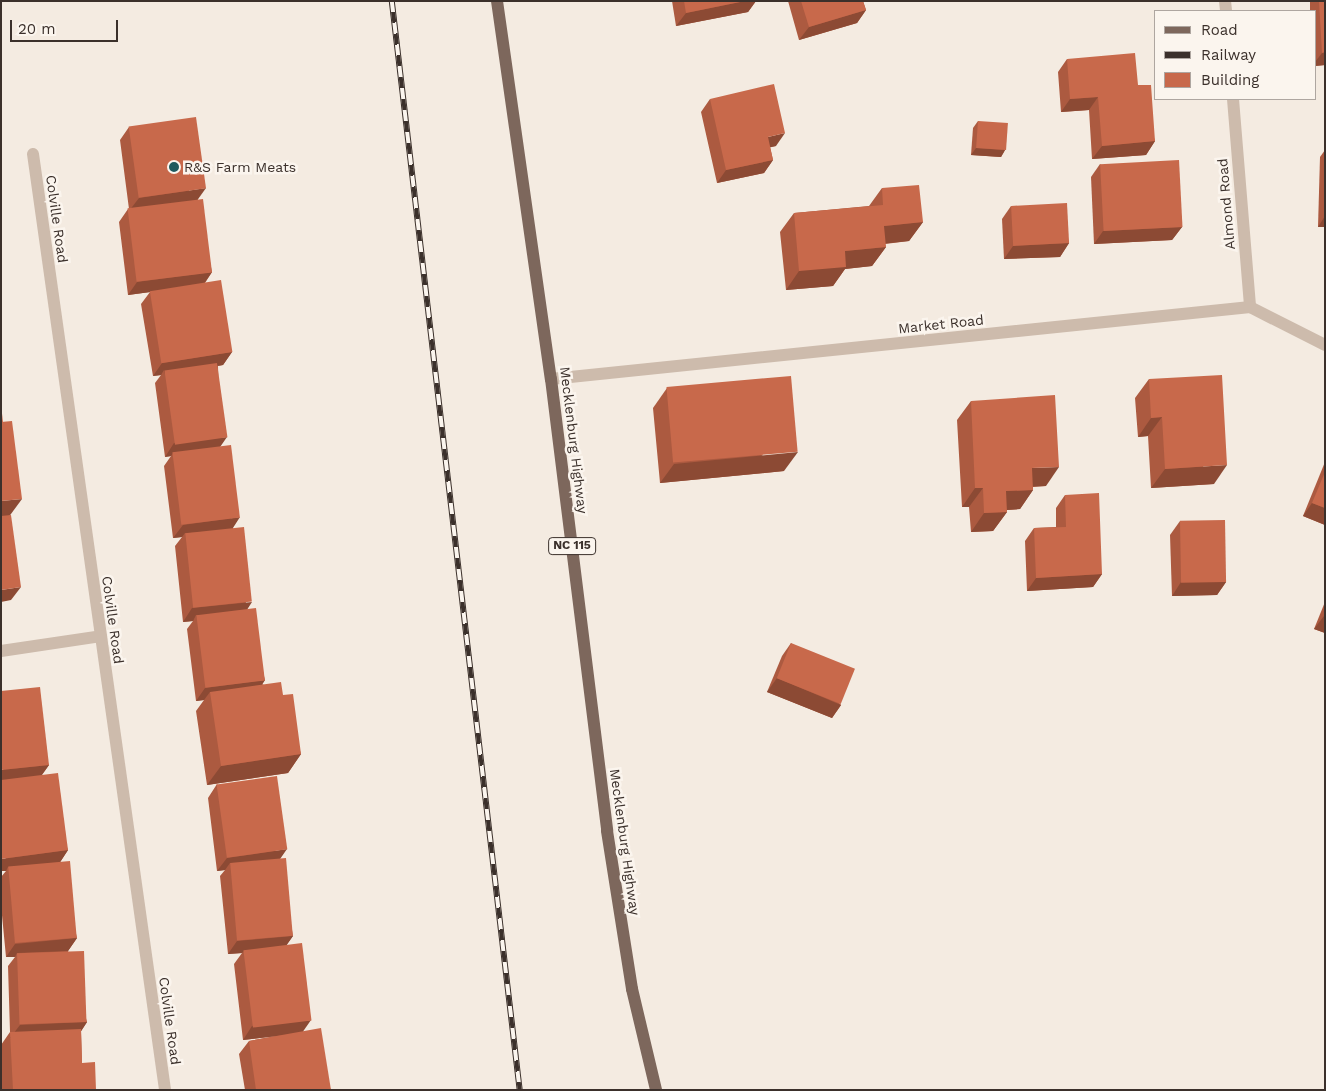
<!DOCTYPE html>
<style>
body{margin:0}
#map{position:relative;width:1326px;height:1091px;overflow:hidden;background:#f4ebe1;font-family:"Work Sans",sans-serif}
div>[style]{position:absolute}
[style*='--x']{left:calc(var(--x)*1px);top:calc(var(--y)*1px);width:calc(var(--w)*1px);rotate:calc(var(--a)*1deg)}
.minor>*{height:12px;margin:-6px;padding:0 6px;transform-origin:6px;border-radius:6px;background:#cdbbac}
.primary>*{height:12px;margin:-6px;padding:0 6px;transform-origin:6px;border-radius:6px;background:#7d675c}
.rail>*{height:5.5px;margin-top:-2.75px;transform-origin:0;background:repeating-linear-gradient(90deg,#fbf5ee 0 11px,#3b302b 0 22px);box-sizing:border-box;border-block:1px solid #3b302b}
.wall>*{inset:0;background:#ac5a40}
.shaded-wall>*{inset:0;background:#8c4a34}
.building>*{inset:0;background:#c8694b;transform-origin:0 0}
.dots>*{width:14px;height:14px;translate:-50% -50%;box-sizing:border-box;border:2px solid #fbf5ee;border-radius:50%}
span{translate:-50% -50%;white-space:nowrap;text-align:center;line-height:1.15;-webkit-text-stroke:5px #fbf5ee;paint-order:stroke}
.shield-label span{padding:1px 4px;background:#fbf5ee;border:1px solid;border-radius:4px;-webkit-text-stroke-width:0}
.shield-label{font-size:12px;color:#3b302b;font-weight:700}
.poi-label{font-size:14px;color:#3b302b}
.left{translate:0 -50%;text-align:left}
.street-label{font-size:14px;color:#3b302b}
.frame{position:absolute;inset:0;border:2px solid #3b302b;pointer-events:none}
.legend{position:absolute;left:1154px;top:10px;width:162px;height:90px;box-sizing:border-box;background:#fbf5ee;border:1px solid #aea6a0;margin:0;padding:6px 9px;list-style:none;font-size:15px;color:#3b302b}
.legend li{display:flex;align-items:center;gap:10px;height:25px}
.legend b{width:25px;border:1px solid #aea6a0}
.scale{position:absolute;left:10px;top:20px;width:108px;height:22px;box-sizing:border-box;border:2px solid #3b302b;border-top:0;padding-left:6px;font-size:15px;line-height:18px;white-space:nowrap;color:#3b302b;-webkit-text-stroke:4px #fbf5ee;paint-order:stroke}
</style>
<div id="map">
<div class="minor">
<i style="--x:1225;--y:1;--w:10;--a:84"></i>
<i style="--x:1233;--y:99;--w:209;--a:85.3"></i>
<i style="--x:33;--y:154;--w:945;--a:81.97"></i>
<i style="--x:551;--y:379;--w:703;--a:-5.88"></i>
<i style="--x:1250;--y:307;--w:84;--a:26.9"></i>
<i style="--x:1;--y:651;--w:101;--a:-8.5"></i>
</div>
<div class="primary">
<i style="--x:497;--y:1;--w:382;--a:81.9"></i>
<i style="--x:551;--y:379;--w:455;--a:82.9"></i>
<i style="--x:607;--y:831;--w:160;--a:81"></i>
<i style="--x:632;--y:989;--w:104;--a:76.6"></i>
</div>
<div class="rail">
<i style="--x:392;--y:1;--w:1096;--a:83.3"></i>
</div>
<div class="wall">
<i style="clip-path:polygon(672px 1px,756px 1px,748px 12px,676px 26px)"></i>
<i style="clip-path:polygon(788px 1px,863px 1px,866px 10px,857px 23px,799px 40px)"></i>
<i style="clip-path:polygon(1310px 1px,1325px 1px,1325px 65px,1315px 66px,1315px 11px,1310px 11px)"></i>
<i style="clip-path:polygon(1067px 59px,1138px 85px,1155px 141px,1146px 155px,1092px 159px,1089px 110px,1061px 112px,1058px 72px)"></i>
<i style="clip-path:polygon(710px 99px,776px 146px,770px 147px,773px 160px,764px 173px,717px 183px,701px 112px)"></i>
<i style="clip-path:polygon(978px 121px,1005px 150px,1001px 157px,971px 155px,973px 128px)"></i>
<i style="clip-path:polygon(129px 127px,198px 200px,212px 272px,205px 283px,232px 352px,223px 365px,218px 366px,220px 447px,233px 528px,247px 609px,265px 680px,262px 684px,283px 695px,301px 754px,288px 773px,207px 785px,196px 711px,204px 700px,196px 701px,187px 629px,193px 621px,183px 622px,175px 546px,182px 537px,173px 538px,164px 466px,171px 456px,165px 457px,155px 383px,161px 375px,153px 376px,141px 304px,150px 292px,128px 295px,119px 222px,128px 209px,129px 209px,120px 140px)"></i>
<i style="clip-path:polygon(1325px 150px,1325px 227px,1318px 227px,1320px 157px)"></i>
<i style="clip-path:polygon(1100px 164px,1182px 227px,1172px 240px,1094px 244px,1091px 177px)"></i>
<i style="clip-path:polygon(882px 188px,923px 222px,909px 241px,885px 244px,886px 247px,872px 266px,845px 269px,833px 286px,786px 290px,780px 232px,794px 213px,869px 206px)"></i>
<i style="clip-path:polygon(1011px 206px,1069px 243px,1060px 257px,1004px 259px,1002px 219px)"></i>
<i style="clip-path:polygon(1149px 379px,1214px 484px,1151px 488px,1148px 436px,1138px 437px,1135px 398px)"></i>
<i style="clip-path:polygon(667px 388px,784px 471px,660px 483px,653px 408px)"></i>
<i style="clip-path:polygon(971px 401px,1046px 486px,1033px 487px,1033px 490px,1020px 509px,1007px 510px,1007px 512px,993px 531px,971px 532px,969px 507px,962px 507px,957px 420px)"></i>
<i style="clip-path:polygon(1325px 462px,1325px 525px,1303px 516px)"></i>
<i style="clip-path:polygon(1065px 495px,1102px 574px,1093px 587px,1027px 591px,1025px 541px,1034px 528px,1056px 527px,1056px 508px)"></i>
<i style="clip-path:polygon(1180px 521px,1226px 582px,1217px 595px,1172px 596px,1170px 535px)"></i>
<i style="clip-path:polygon(1325px 602px,1325px 633px,1314px 629px)"></i>
<i style="clip-path:polygon(791px 643px,841px 705px,832px 718px,767px 692px,782px 656px)"></i>
<i style="clip-path:polygon(1px 691px,49px 765px,42px 775px,68px 850px,60px 862px,77px 938px,68px 951px,87px 1022px,81px 1031px,82px 1063px,96px 1090px,1px 1090px,1px 1045px,10px 1032px,8px 966px,15px 957px,6px 957px,1px 905px,1px 877px,6px 871px)"></i>
<i style="clip-path:polygon(217px 784px,280px 858px,293px 936px,286px 945px,303px 1031px,331px 1090px,245px 1090px,239px 1054px,249px 1041px,276px 1036px,243px 1040px,234px 964px,242px 953px,228px 954px,220px 876px,225px 870px,217px 871px,208px 798px)"></i>
</div>
<div class="shaded-wall">
<i style="clip-path:polygon(745px 1px,756px 1px,748px 12px,676px 26px,686px 13px)"></i>
<i style="clip-path:polygon(866px 10px,857px 23px,799px 40px,809px 27px)"></i>
<i style="clip-path:polygon(1325px 52px,1325px 65px,1315px 66px,1315px 62px,1322px 53px)"></i>
<i style="clip-path:polygon(1098px 97px,1089px 110px,1061px 112px,1070px 99px)"></i>
<i style="clip-path:polygon(785px 133px,776px 146px,759px 150px,768px 137px)"></i>
<i style="clip-path:polygon(1155px 141px,1146px 155px,1092px 159px,1102px 146px)"></i>
<i style="clip-path:polygon(976px 148px,1005px 150px,1001px 157px,971px 155px)"></i>
<i style="clip-path:polygon(773px 160px,764px 173px,717px 183px,726px 170px)"></i>
<i style="clip-path:polygon(206px 188px,196px 202px,129px 211px,139px 198px)"></i>
<i style="clip-path:polygon(1325px 216px,1325px 227px,1318px 227px)"></i>
<i style="clip-path:polygon(923px 222px,909px 241px,871px 245px,884px 226px)"></i>
<i style="clip-path:polygon(1182px 227px,1172px 240px,1094px 244px,1103px 231px)"></i>
<i style="clip-path:polygon(1069px 243px,1060px 257px,1004px 259px,1013px 246px)"></i>
<i style="clip-path:polygon(886px 247px,872px 266px,845px 269px,833px 286px,786px 290px,799px 271px,845px 251px)"></i>
<i style="clip-path:polygon(212px 272px,203px 285px,128px 295px,137px 282px)"></i>
<i style="clip-path:polygon(232px 352px,223px 365px,165px 374px,164px 370px,161px 375px,153px 376px,162px 363px)"></i>
<i style="clip-path:polygon(1162px 417px,1148px 436px,1138px 437px,1151px 418px)"></i>
<i style="clip-path:polygon(227px 437px,218px 450px,173px 453px,171px 456px,165px 457px,174px 443px)"></i>
<i style="clip-path:polygon(798px 452px,784px 471px,660px 483px,674px 464px)"></i>
<i style="clip-path:polygon(1227px 465px,1214px 484px,1151px 488px,1165px 469px)"></i>
<i style="clip-path:polygon(1059px 467px,1046px 486px,1019px 487px,1032px 468px)"></i>
<i style="clip-path:polygon(975px 488px,983px 488px,969px 507px,962px 507px)"></i>
<i style="clip-path:polygon(1033px 490px,1020px 509px,992px 511px,1006px 491px)"></i>
<i style="clip-path:polygon(22px 499px,8px 518px,1px 519px,1px 501px)"></i>
<i style="clip-path:polygon(1312px 503px,1325px 508px,1325px 525px,1303px 516px)"></i>
<i style="clip-path:polygon(1007px 512px,993px 531px,971px 532px,984px 513px)"></i>
<i style="clip-path:polygon(240px 517px,231px 531px,185px 533px,182px 537px,173px 538px,183px 525px)"></i>
<i style="clip-path:polygon(1102px 574px,1093px 587px,1027px 591px,1036px 578px)"></i>
<i style="clip-path:polygon(1181px 582px,1226px 582px,1217px 595px,1172px 596px)"></i>
<i style="clip-path:polygon(21px 587px,11px 600px,1px 602px,1px 590px)"></i>
<i style="clip-path:polygon(252px 602px,243px 616px,196px 615px,193px 621px,183px 622px,192px 608px)"></i>
<i style="clip-path:polygon(1324px 616px,1325px 616px,1325px 633px,1314px 629px)"></i>
<i style="clip-path:polygon(777px 678px,841px 705px,832px 718px,767px 692px)"></i>
<i style="clip-path:polygon(265px 680px,256px 694px,210px 692px,204px 700px,196px 701px,205px 688px)"></i>
<i style="clip-path:polygon(301px 754px,288px 773px,207px 785px,221px 766px)"></i>
<i style="clip-path:polygon(49px 765px,35px 784px,1px 788px,1px 770px)"></i>
<i style="clip-path:polygon(287px 849px,278px 862px,230px 863px,225px 870px,217px 871px,227px 858px)"></i>
<i style="clip-path:polygon(68px 850px,59px 864px,8px 867px,6px 871px,1px 871px,1px 859px)"></i>
<i style="clip-path:polygon(293px 936px,284px 949px,244px 951px,242px 953px,228px 954px,237px 941px)"></i>
<i style="clip-path:polygon(77px 938px,68px 951px,17px 953px,15px 957px,6px 957px,15px 944px)"></i>
<i style="clip-path:polygon(311px 1020px,302px 1033px,243px 1040px,252px 1026px)"></i>
<i style="clip-path:polygon(87px 1022px,78px 1036px,10px 1038px,20px 1025px)"></i>
</div>
<div class="building">
<i style="clip-path:polygon(684px 1px,745px 1px,686px 13px)"></i>
<i style="clip-path:polygon(801px 1px,863px 1px,866px 10px,809px 27px)"></i>
<i style="clip-path:polygon(1319px 1px,1325px 1px,1325px 52px,1322px 53px)"></i>
<i style="clip-path:polygon(1135px 53px,1138px 85px,1151px 85px,1155px 141px,1102px 146px,1098px 97px,1070px 99px,1067px 59px)"></i>
<i style="clip-path:polygon(774px 84px,785px 133px,768px 137px,773px 160px,726px 170px,710px 99px)"></i>
<i style="left:196px;top:117px;width:72px;height:68px;rotate:82deg"></i>
<i style="left:978px;top:121px;width:30px;height:27px;rotate:4deg"></i>
<i style="left:1179px;top:160px;width:67px;height:79px;rotate:87deg"></i>
<i style="clip-path:polygon(919px 185px,923px 222px,884px 226px,886px 247px,845px 251px,846px 267px,799px 271px,794px 213px,883px 205px,882px 188px)"></i>
<i style="left:203px;top:199px;width:74px;height:76px;rotate:83deg"></i>
<i style="left:1067px;top:203px;width:40px;height:56px;rotate:87deg"></i>
<i style="left:221px;top:280px;width:73px;height:72px;rotate:81deg"></i>
<i style="left:217px;top:363px;width:75px;height:53px;rotate:82deg"></i>
<i style="clip-path:polygon(1222px 375px,1227px 465px,1165px 469px,1162px 417px,1151px 418px,1149px 379px)"></i>
<i style="left:791px;top:376px;width:76px;height:125px;rotate:85deg"></i>
<i style="clip-path:polygon(1055px 395px,1059px 467px,1032px 468px,1033px 490px,1006px 491px,1007px 512px,984px 513px,983px 488px,975px 488px,971px 401px)"></i>
<i style="clip-path:polygon(1px 405px,3px 422px,1px 422px)"></i>
<i style="clip-path:polygon(12px 421px,22px 499px,1px 501px,1px 422px)"></i>
<i style="left:231px;top:445px;width:73px;height:59px;rotate:83deg"></i>
<i style="clip-path:polygon(1325px 472px,1325px 508px,1312px 503px)"></i>
<i style="clip-path:polygon(1099px 493px,1102px 574px,1036px 578px,1034px 528px,1066px 527px,1065px 495px)"></i>
<i style="clip-path:polygon(11px 515px,21px 587px,1px 590px,1px 516px)"></i>
<i style="left:1225px;top:520px;width:62px;height:45px;rotate:89deg"></i>
<i style="left:244px;top:527px;width:75px;height:59px;rotate:84deg"></i>
<i style="left:256px;top:608px;width:73px;height:60px;rotate:83deg"></i>
<i style="left:791px;top:643px;width:69px;height:38px;rotate:22deg"></i>
<i style="clip-path:polygon(281px 682px,283px 695px,293px 694px,301px 754px,221px 766px,210px 692px)"></i>
<i style="clip-path:polygon(40px 687px,49px 765px,1px 770px,1px 691px)"></i>
<i style="clip-path:polygon(58px 773px,68px 850px,1px 859px,1px 780px)"></i>
<i style="left:277px;top:776px;width:74px;height:61px;rotate:82deg"></i>
<i style="left:286px;top:858px;width:78px;height:56px;rotate:85deg"></i>
<i style="left:70px;top:861px;width:77px;height:62px;rotate:85deg"></i>
<i style="left:302px;top:943px;width:78px;height:59px;rotate:83deg"></i>
<i style="left:84px;top:951px;width:71px;height:67px;rotate:88deg"></i>
<i style="clip-path:polygon(321px 1028px,331px 1090px,256px 1090px,249px 1041px)"></i>
<i style="clip-path:polygon(81px 1029px,82px 1063px,95px 1062px,96px 1090px,13px 1090px,10px 1032px)"></i>
</div>
<div class="dots">
<i style="left:174px;top:167px;background:#1f5a5e"></i>
</div>
<div class="shield-label">
<span style="left:572px;top:546px">NC 115</span>
</div>
<div class="poi-label">
<span class="left" style="left:184px;top:167px">R&amp;S Farm Meats</span>
</div>
<div class="street-label">
<span style="left:1226px;top:204px;rotate:-95deg">Almond Road</span>
<span style="left:57px;top:219px;rotate:82deg">Colville Road</span>
<span style="left:941px;top:324px;rotate:-6deg">Market Road</span>
<span style="left:574px;top:440px;rotate:83deg">Mecklenburg Highway</span>
<span style="left:113px;top:620px;rotate:82deg">Colville Road</span>
<span style="left:625px;top:842px;rotate:82deg">Mecklenburg Highway</span>
<span style="left:170px;top:1021px;rotate:82deg">Colville Road</span>
</div>
<div class="frame"></div>
<ul class="legend">
<li><b style="height:6px;background:#7d675c"></b>Road</li>
<li><b style="height:6px;background:#3b302b"></b>Railway</li>
<li><b style="height:14px;background:#c8694b"></b>Building</li>
</ul>
<div class="scale">20 m</div>
</div>
